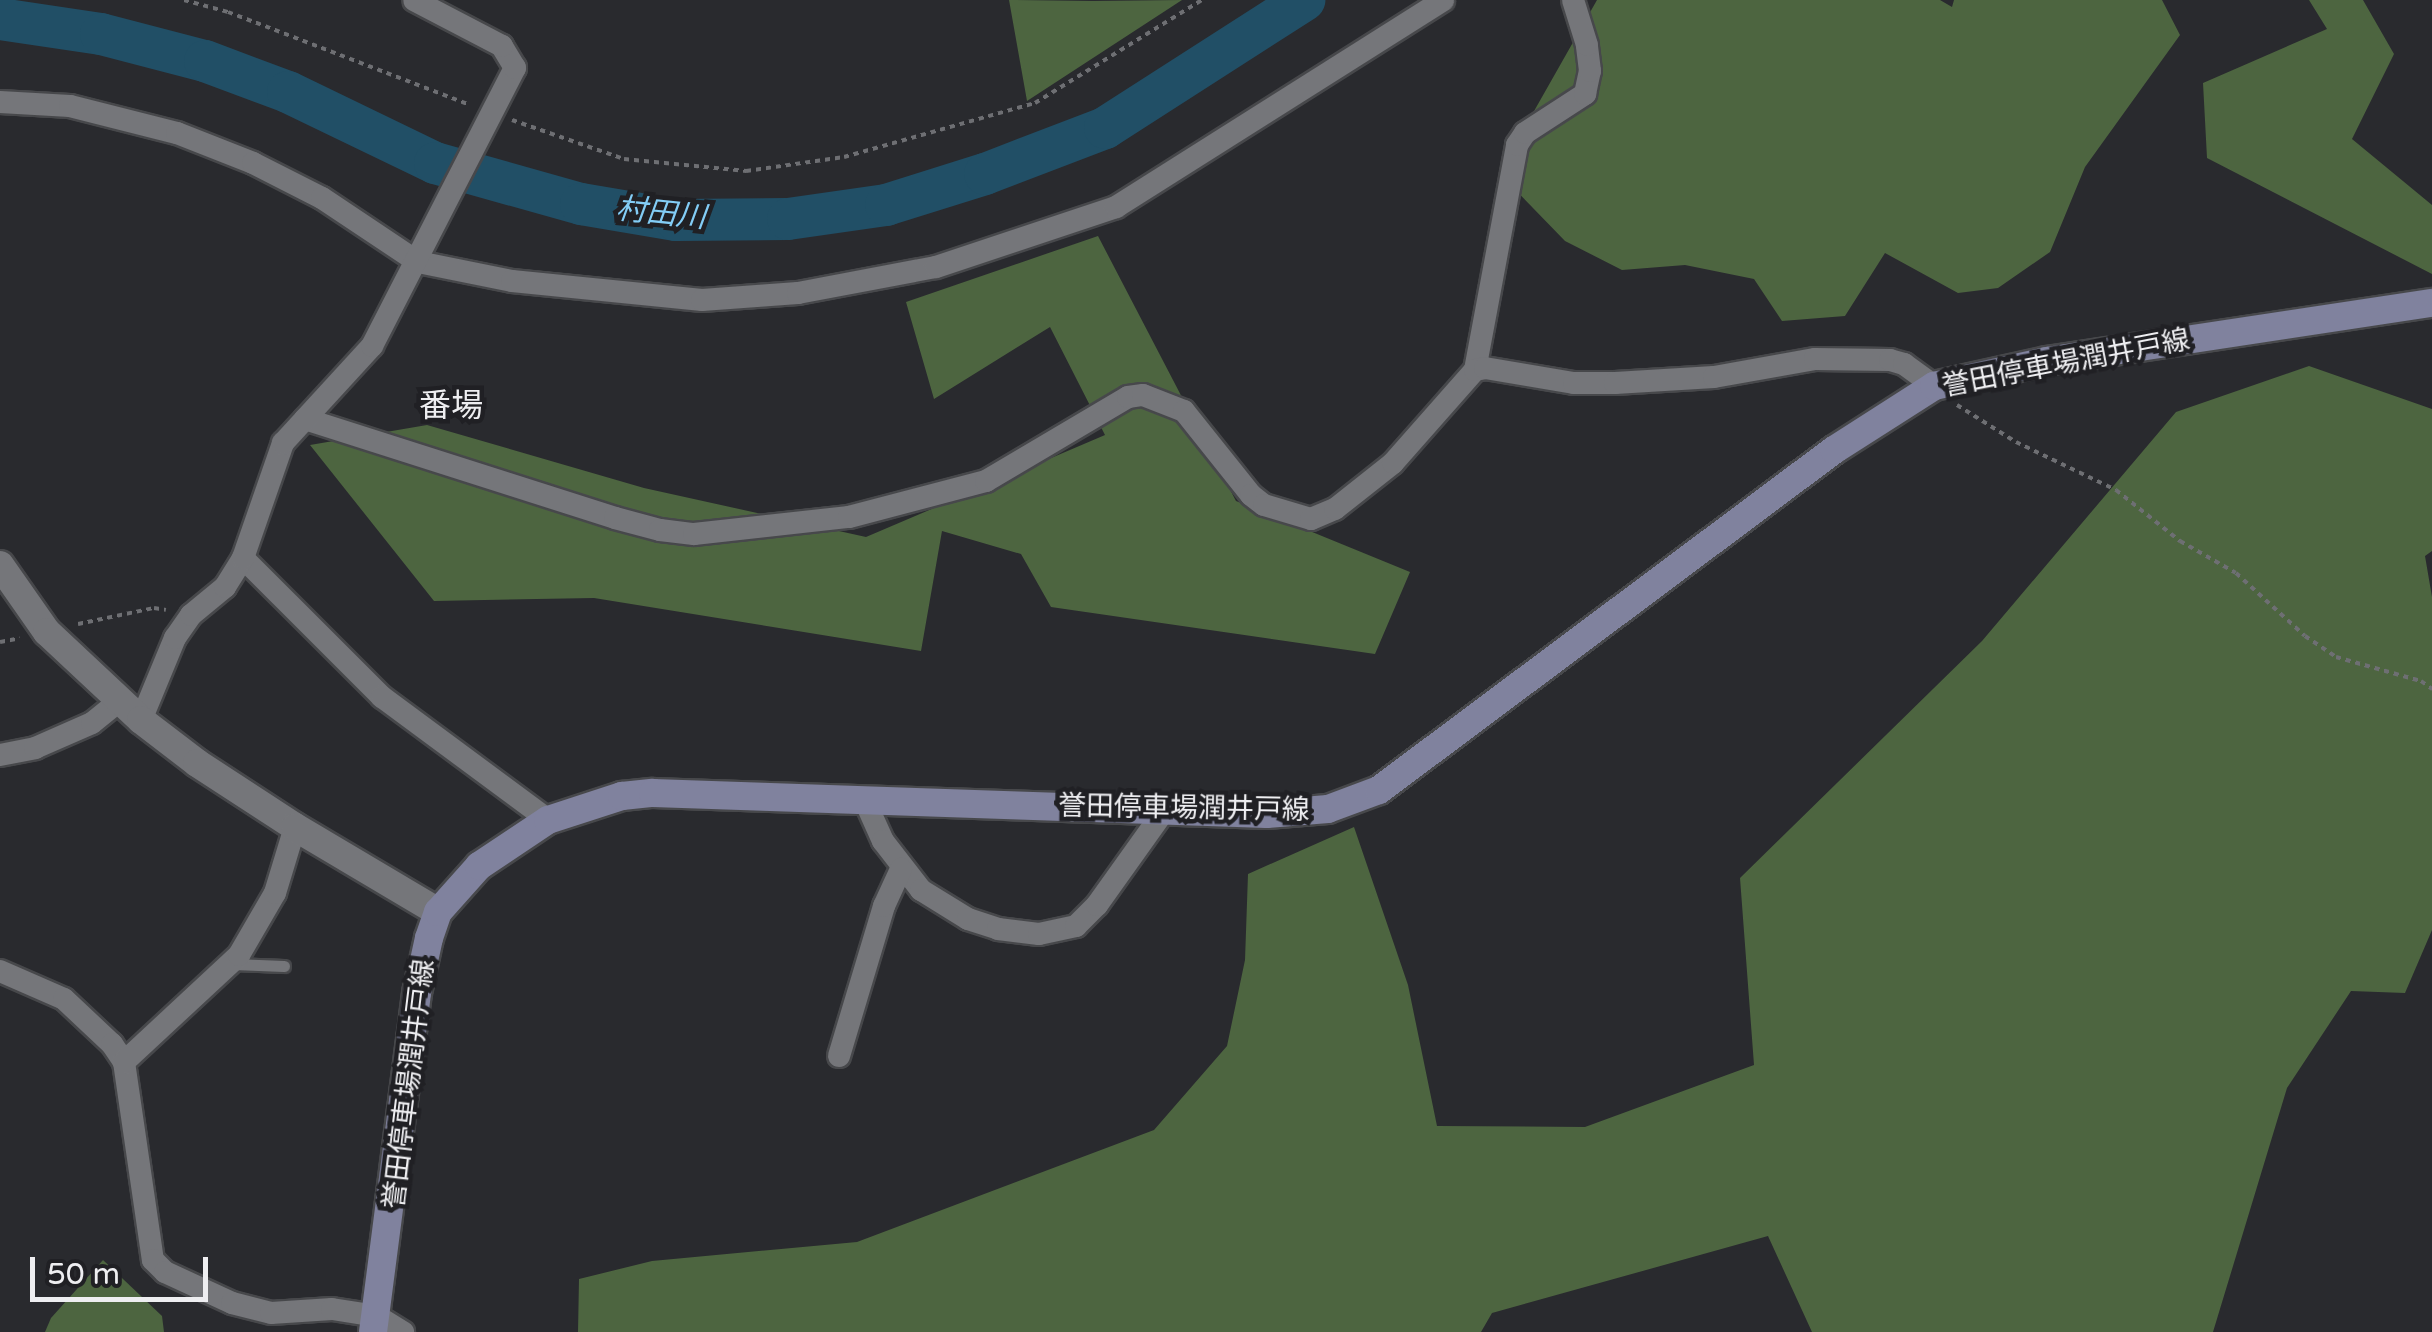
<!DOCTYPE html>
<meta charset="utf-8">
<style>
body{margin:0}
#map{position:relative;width:2432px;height:1332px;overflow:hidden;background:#292a2e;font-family:"Varela Round","Noto Sans JP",sans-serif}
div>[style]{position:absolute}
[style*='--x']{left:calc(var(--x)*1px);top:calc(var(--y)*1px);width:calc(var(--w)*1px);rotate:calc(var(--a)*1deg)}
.forest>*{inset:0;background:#4d6540}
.river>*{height:42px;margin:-21px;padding:0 21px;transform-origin:21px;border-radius:21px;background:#214f66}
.path>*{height:4px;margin-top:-2px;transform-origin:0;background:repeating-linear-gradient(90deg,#6e6f73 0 5px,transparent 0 10px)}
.roads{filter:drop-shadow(2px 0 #47484b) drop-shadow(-2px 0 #47484b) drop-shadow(0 2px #47484b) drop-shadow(0 -2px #47484b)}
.service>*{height:11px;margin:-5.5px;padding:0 5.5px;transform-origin:5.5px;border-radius:5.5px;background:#75767a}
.minor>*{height:22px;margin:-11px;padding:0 11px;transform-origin:11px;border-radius:11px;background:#75767a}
.tertiary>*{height:28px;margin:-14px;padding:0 14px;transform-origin:14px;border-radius:14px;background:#75767a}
.secondary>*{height:28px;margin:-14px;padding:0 14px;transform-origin:14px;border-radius:14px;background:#80829e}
span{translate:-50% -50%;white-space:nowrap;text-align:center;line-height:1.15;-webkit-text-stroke:9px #202024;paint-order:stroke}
.street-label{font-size:28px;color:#eeeef1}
.water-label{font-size:30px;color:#83cdf6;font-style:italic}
.quarter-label{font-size:32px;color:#eeeef1}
.scale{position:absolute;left:30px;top:1257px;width:178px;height:45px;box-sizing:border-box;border:5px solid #eeeef1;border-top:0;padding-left:12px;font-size:30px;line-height:35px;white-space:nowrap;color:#eeeef1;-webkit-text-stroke:8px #202024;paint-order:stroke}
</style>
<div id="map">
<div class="forest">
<i style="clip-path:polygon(1009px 0,1093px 1px,1182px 0,1027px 101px)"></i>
<i style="clip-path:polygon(1597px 0,1940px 0,1952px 7px,1954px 0,2162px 0,2180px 35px,2085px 167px,2050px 252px,1998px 288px,1958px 293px,1885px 253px,1845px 316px,1782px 321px,1754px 279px,1685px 265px,1622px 270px,1565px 241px,1499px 173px)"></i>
<i style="clip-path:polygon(2309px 0,2363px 0,2394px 54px,2352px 139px,2432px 205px,2432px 274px,2207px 158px,2203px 83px,2327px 29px)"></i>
<i style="clip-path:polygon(1098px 236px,1236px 501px,1410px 572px,1375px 654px,1051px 607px,1021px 554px,942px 531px,921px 651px,594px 598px,434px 601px,310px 445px,427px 425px,644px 488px,866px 537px,1105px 435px,1050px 327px,934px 399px,906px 302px)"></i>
<i style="clip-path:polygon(2309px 366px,2432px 409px,2432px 551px,2425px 556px,2432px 597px,2432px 930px,2405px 993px,2351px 991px,2287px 1088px,2213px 1332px,1812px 1332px,1768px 1236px,1492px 1313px,1481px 1332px,578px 1332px,579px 1279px,652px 1261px,857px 1242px,1154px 1130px,1227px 1046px,1245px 960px,1248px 874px,1354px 827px,1408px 985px,1437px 1126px,1585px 1127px,1754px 1065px,1740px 878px,1982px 641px,2176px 412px)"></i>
<i style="clip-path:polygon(103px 1260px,162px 1316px,164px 1332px,45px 1332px,51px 1318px)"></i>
</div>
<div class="river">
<i style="--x:0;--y:19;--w:102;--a:8.4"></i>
<i style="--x:101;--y:34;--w:107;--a:14.6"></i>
<i style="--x:205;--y:61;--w:89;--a:20.5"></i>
<i style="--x:288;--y:92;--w:163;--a:25.8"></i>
<i style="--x:435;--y:163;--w:152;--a:15.7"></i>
<i style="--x:581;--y:204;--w:96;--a:9.6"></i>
<i style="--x:676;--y:220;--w:112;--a:-0.5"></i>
<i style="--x:788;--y:219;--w:99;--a:-8.1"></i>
<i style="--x:886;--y:205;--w:104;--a:-17.4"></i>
<i style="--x:985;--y:174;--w:129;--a:-21"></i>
<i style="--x:1105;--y:128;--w:237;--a:-32.7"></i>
</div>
<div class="path">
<i style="--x:184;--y:0;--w:46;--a:15.3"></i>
<i style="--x:228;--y:12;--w:259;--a:21"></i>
<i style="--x:512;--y:120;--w:119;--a:19.2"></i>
<i style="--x:624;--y:159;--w:123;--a:5.6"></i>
<i style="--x:746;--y:171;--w:99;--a:-8.1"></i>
<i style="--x:844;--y:157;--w:198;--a:-15.8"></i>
<i style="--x:1035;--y:103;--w:196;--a:-31.7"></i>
<i style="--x:1957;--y:405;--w:70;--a:32.1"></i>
<i style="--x:2016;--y:442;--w:111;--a:25.6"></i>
<i style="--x:2116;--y:490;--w:82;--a:38.6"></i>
<i style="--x:2180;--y:541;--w:64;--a:29.7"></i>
<i style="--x:2236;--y:573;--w:93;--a:42.4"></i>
<i style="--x:2305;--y:636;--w:37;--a:34"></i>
<i style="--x:2336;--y:657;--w:88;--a:15.8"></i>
<i style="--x:2421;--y:681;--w:14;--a:36"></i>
<i style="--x:78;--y:624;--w:78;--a:-11.9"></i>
<i style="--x:154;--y:608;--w:12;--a:9"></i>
<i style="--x:0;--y:642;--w:20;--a:-11"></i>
</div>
<div class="roads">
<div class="service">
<i style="--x:233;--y:964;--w:51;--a:2.2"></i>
</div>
<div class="minor">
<i style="--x:0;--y:102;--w:70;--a:3.3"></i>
<i style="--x:70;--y:106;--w:110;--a:14.2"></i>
<i style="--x:177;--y:133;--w:82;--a:21.5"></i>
<i style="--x:253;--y:163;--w:77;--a:26.9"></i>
<i style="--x:322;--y:198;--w:115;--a:33.7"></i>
<i style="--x:418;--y:262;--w:96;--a:11.4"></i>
<i style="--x:512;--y:281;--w:191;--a:5.7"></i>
<i style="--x:702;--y:300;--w:96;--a:-4.2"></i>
<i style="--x:798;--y:293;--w:140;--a:-10.7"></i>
<i style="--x:936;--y:267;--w:190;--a:-18.4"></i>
<i style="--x:1116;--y:207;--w:387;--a:-32.3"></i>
<i style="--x:1475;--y:370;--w:229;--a:-79.4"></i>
<i style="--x:1517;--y:145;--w:14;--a:-56"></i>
<i style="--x:1525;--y:133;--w:72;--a:-33"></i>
<i style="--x:1585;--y:94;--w:24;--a:-78"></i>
<i style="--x:1590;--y:71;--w:26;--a:-97"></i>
<i style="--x:1587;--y:45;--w:47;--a:-107.3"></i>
<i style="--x:305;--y:419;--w:325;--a:17.7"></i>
<i style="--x:615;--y:518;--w:47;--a:14.9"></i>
<i style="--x:660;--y:530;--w:34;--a:7"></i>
<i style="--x:694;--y:534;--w:156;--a:-6.3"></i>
<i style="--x:849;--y:517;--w:142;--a:-14.7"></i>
<i style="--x:986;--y:481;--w:165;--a:-30.6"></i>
<i style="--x:1128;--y:397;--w:15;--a:-8"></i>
<i style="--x:1143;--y:395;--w:44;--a:21.3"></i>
<i style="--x:1184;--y:411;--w:107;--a:51.4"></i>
<i style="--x:1251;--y:495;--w:16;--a:38"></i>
<i style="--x:1264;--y:505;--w:49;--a:16.6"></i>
<i style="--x:1311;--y:519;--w:26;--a:-23"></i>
<i style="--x:1335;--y:509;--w:74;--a:-38.4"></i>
<i style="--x:1393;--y:463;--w:124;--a:-48.6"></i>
<i style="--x:1475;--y:370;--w:10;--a:-11"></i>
<i style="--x:1485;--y:368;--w:90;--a:9.6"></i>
<i style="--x:1574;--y:383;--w:41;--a:0"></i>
<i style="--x:1615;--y:383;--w:99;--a:-3.5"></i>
<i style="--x:1714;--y:377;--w:103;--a:-10.1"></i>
<i style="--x:1815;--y:359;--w:75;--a:0.8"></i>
<i style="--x:1890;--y:360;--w:15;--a:16"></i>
<i style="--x:1904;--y:364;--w:37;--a:36"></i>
<i style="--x:243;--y:558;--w:197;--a:45"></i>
<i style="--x:382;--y:697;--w:207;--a:36.5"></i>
<i style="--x:141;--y:720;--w:89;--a:-67.5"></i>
<i style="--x:175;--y:638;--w:28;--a:-55"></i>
<i style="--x:191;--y:615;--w:44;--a:-39.5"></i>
<i style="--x:225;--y:587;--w:34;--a:-58"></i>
<i style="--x:243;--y:558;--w:122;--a:-70.8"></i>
<i style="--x:283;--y:443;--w:132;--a:-47.5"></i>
<i style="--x:372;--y:346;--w:313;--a:-62.8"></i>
<i style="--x:515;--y:68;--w:26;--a:-121"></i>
<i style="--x:502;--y:46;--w:99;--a:-152.4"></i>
<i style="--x:0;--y:755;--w:36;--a:-11"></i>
<i style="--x:35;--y:748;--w:62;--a:-23.7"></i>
<i style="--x:92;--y:723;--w:35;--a:-39"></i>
<i style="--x:865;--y:801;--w:44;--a:65.8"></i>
<i style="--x:883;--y:841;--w:62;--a:52.2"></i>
<i style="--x:921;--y:890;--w:55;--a:31.7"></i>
<i style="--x:968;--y:919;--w:32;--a:18"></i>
<i style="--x:998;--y:929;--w:41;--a:7"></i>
<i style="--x:1039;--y:934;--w:38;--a:-12"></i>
<i style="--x:1076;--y:926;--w:30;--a:-45"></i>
<i style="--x:1097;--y:905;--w:115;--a:-54.5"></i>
<i style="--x:0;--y:971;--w:70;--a:23.6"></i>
<i style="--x:64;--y:999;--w:66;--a:43.2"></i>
<i style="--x:112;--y:1044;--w:22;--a:56"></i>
<i style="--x:124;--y:1062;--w:200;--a:81.7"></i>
<i style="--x:153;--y:1260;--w:17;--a:45"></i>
<i style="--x:165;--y:1272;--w:74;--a:24.8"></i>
<i style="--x:232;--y:1303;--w:40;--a:14.4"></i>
<i style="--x:271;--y:1313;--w:61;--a:-3.8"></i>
<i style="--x:332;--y:1309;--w:46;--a:8.8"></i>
<i style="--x:377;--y:1316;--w:31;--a:32"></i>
<i style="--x:839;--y:1056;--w:157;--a:-73.3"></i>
<i style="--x:884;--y:906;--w:41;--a:-65.3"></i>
<i style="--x:124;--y:1062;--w:157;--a:-42.9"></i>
<i style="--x:239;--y:955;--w:72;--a:-59.9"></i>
<i style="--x:275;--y:893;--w:69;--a:-73.1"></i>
</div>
<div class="tertiary">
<i style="--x:0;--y:565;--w:82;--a:55"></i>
<i style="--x:47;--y:632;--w:129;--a:43.1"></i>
<i style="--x:141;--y:720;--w:71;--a:37.5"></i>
<i style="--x:197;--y:763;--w:117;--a:33.1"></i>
<i style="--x:295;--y:827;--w:166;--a:30.7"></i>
</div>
<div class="secondary">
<i style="--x:373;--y:1332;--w:342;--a:-82.6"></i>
<i style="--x:417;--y:993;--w:56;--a:-77.7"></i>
<i style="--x:429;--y:938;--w:28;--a:-71"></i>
<i style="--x:438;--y:912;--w:62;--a:-48.3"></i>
<i style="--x:479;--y:866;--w:83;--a:-33.7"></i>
<i style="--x:548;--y:820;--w:78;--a:-18"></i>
<i style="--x:622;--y:796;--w:31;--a:-6"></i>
<i style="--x:653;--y:793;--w:614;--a:1.96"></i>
<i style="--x:1267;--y:814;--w:61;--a:-4.7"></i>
<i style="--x:1328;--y:809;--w:54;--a:-20.4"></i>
<i style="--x:1379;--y:790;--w:568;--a:-36.77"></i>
<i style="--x:1834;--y:450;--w:119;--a:-32.6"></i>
<i style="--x:1934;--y:386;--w:116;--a:-12.5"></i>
<i style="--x:2047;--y:361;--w:389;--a:-8.6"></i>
</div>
</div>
<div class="street-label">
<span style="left:2066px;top:363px;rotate:-11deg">誉田停車場潤井戸線</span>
<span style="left:1184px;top:808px;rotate:1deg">誉田停車場潤井戸線</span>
<span style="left:409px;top:1084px;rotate:-83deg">誉田停車場潤井戸線</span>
</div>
<div class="water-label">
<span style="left:661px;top:214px;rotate:6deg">村田川</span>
</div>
<div class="quarter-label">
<span style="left:451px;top:406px">番場</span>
</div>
<div class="scale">50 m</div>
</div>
